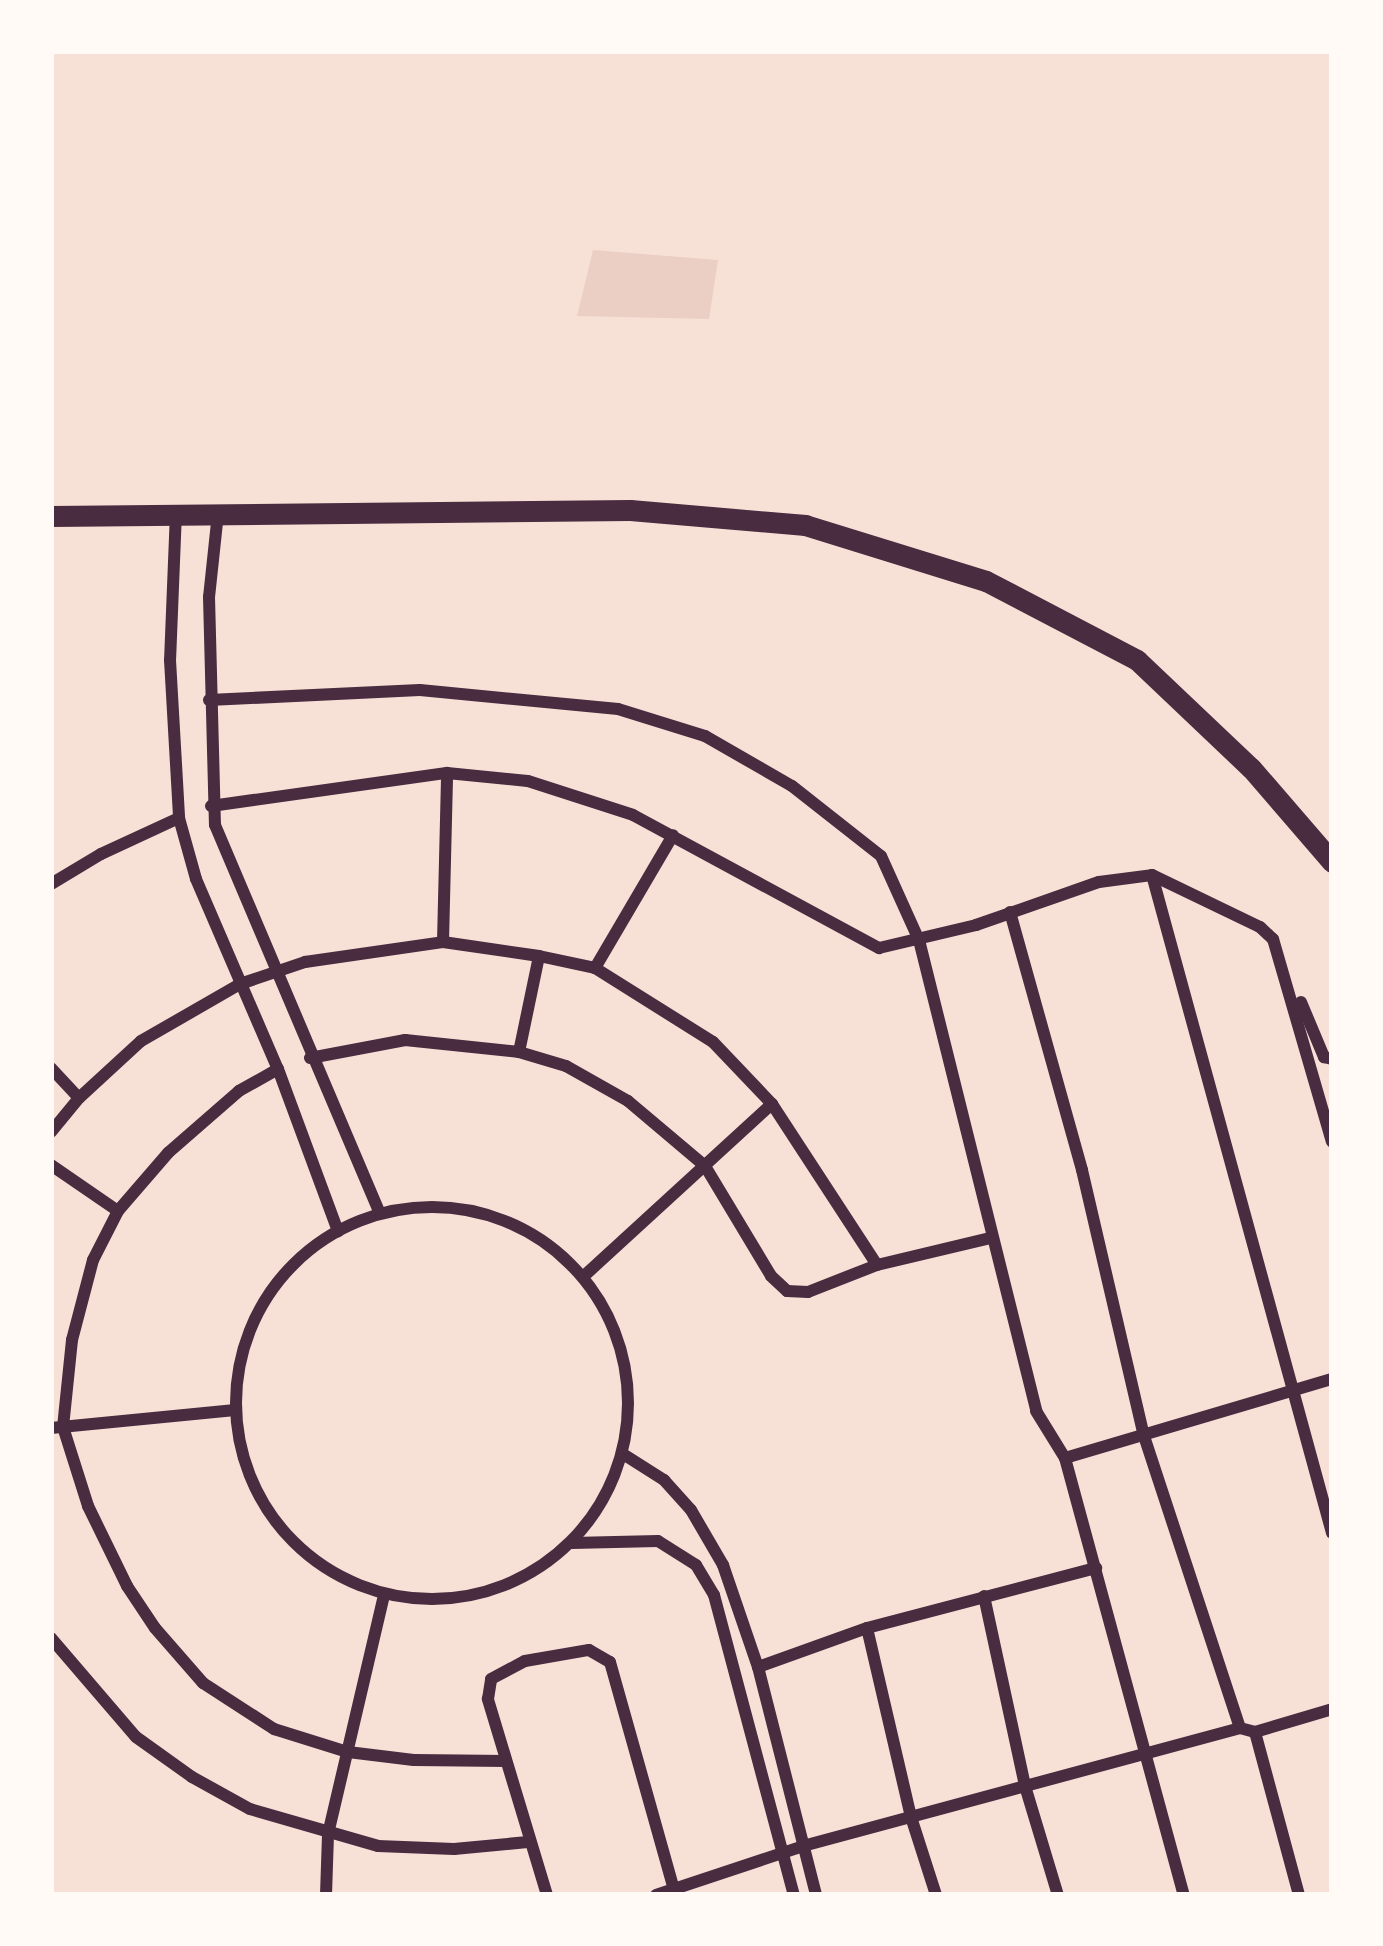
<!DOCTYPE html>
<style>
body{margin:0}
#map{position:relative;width:1383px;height:1946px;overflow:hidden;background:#f7e1d7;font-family:"Alegreya Sans",sans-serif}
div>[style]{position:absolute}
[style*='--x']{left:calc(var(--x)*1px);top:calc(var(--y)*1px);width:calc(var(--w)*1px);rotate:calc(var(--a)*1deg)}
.green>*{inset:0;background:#ebcfc5}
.minor>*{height:12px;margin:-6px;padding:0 6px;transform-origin:6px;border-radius:6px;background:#4a2c40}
.minor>.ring{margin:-6px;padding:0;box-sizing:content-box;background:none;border:12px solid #4a2c40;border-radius:50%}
.primary>*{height:21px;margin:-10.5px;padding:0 10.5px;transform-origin:10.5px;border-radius:10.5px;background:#4a2c40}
span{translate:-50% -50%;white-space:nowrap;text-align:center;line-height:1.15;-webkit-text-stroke:12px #fffaf5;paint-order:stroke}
.frame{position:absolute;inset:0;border:54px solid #fffaf5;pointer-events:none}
</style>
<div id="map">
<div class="green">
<i style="clip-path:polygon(593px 250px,718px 260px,709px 319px,577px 316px)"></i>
</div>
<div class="minor">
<i style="--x:176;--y:512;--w:148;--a:92.3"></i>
<i style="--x:170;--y:660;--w:158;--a:86.7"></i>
<i style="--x:179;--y:818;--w:63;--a:74.4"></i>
<i style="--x:196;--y:879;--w:207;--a:66.7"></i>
<i style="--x:278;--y:1069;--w:173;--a:69.7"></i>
<i style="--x:218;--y:513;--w:84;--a:96.1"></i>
<i style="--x:209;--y:597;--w:228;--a:88.5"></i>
<i style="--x:215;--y:825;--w:422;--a:67"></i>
<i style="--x:209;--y:700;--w:211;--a:-2.7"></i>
<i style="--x:420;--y:690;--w:199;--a:5.5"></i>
<i style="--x:618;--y:709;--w:91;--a:17.2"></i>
<i style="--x:705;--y:736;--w:100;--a:29.9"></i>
<i style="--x:792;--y:786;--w:113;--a:38.2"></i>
<i style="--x:881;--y:856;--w:92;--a:65.7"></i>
<i style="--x:919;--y:940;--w:485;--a:76"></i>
<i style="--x:1036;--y:1411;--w:55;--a:58.3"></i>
<i style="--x:1065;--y:1458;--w:453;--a:74.8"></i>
<i style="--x:211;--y:806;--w:238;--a:-8"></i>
<i style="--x:447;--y:773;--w:81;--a:5.6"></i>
<i style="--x:528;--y:781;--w:110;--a:17.9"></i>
<i style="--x:633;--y:815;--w:280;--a:28.4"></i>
<i style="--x:879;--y:948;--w:100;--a:-13.3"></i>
<i style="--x:976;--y:925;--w:130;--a:-19.3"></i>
<i style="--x:1099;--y:882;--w:53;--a:-7.5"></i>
<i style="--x:1152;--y:875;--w:682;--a:74.7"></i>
<i style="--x:1152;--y:875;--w:120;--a:25.7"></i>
<i style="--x:1260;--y:927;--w:18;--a:43"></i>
<i style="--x:1273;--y:939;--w:211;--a:73.8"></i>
<i style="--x:51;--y:884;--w:58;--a:-31"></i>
<i style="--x:101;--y:854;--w:86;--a:-24.8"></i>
<i style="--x:1010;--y:912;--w:268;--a:74.4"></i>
<i style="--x:1082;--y:1170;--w:273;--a:76.9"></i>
<i style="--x:1144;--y:1436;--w:307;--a:71.8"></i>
<i style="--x:443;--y:942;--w:169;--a:-88.6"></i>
<i style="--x:595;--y:968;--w:154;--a:-59.6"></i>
<i style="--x:1301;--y:1002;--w:60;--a:67.3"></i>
<i style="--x:1324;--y:1057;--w:8;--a:14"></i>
<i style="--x:519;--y:1052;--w:98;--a:-78.2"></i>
<i style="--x:310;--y:1058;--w:97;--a:-10.7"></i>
<i style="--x:405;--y:1040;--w:115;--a:6"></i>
<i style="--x:519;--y:1052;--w:49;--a:16.6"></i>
<i style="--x:566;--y:1066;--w:71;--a:29.4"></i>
<i style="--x:628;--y:1101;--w:101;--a:40.2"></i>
<i style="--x:705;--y:1166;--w:128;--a:59"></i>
<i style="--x:771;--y:1276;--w:22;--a:43"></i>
<i style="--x:787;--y:1291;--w:21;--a:3"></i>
<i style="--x:808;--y:1292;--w:74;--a:-21.4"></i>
<i style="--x:877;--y:1265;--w:116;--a:-13.4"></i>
<i style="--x:51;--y:1068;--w:41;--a:47"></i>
<i style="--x:278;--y:1069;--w:45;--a:150.6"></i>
<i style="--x:239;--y:1091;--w:94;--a:138.9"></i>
<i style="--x:168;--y:1153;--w:77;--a:130.8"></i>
<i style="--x:118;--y:1211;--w:55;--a:117"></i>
<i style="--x:93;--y:1260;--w:83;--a:104.7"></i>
<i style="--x:72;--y:1340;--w:87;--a:95.9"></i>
<i style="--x:63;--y:1427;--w:83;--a:72.4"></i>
<i style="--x:88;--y:1506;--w:89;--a:64"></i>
<i style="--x:127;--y:1586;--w:50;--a:56.3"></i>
<i style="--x:155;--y:1628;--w:73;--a:48.9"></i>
<i style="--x:203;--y:1683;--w:85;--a:32.9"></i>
<i style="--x:274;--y:1729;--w:77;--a:17.3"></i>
<i style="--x:348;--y:1752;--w:66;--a:6.9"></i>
<i style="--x:414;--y:1760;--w:92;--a:0.6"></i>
<i style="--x:51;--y:1132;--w:44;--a:-50.5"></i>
<i style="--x:79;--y:1098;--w:84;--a:-42.6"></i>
<i style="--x:141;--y:1041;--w:114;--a:-29.9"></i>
<i style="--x:240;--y:984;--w:69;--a:-18.7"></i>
<i style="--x:305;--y:962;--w:139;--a:-8.2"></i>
<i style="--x:443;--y:942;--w:97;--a:8.3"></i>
<i style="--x:539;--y:956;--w:57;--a:12.1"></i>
<i style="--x:595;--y:968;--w:139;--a:32.1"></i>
<i style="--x:713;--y:1042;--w:86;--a:46.4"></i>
<i style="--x:772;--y:1104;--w:192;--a:56.9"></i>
<i style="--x:51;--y:1165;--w:81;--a:34.5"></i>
<i class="ring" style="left:236px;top:1207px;width:380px;height:380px"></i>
<i style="--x:584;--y:1276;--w:255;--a:-42.5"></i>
<i style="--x:51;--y:1428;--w:185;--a:-5.6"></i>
<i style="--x:623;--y:1454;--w:49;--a:32.4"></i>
<i style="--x:664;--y:1480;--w:40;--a:48"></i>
<i style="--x:691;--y:1510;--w:64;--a:59.8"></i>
<i style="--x:723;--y:1565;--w:108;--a:71.1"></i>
<i style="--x:758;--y:1667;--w:235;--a:75.7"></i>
<i style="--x:1065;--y:1458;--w:278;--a:-16.5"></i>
<i style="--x:572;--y:1543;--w:86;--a:-1.3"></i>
<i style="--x:658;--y:1541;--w:45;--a:32.3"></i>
<i style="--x:696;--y:1565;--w:35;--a:59"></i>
<i style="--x:714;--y:1595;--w:310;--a:75.1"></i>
<i style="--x:984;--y:1596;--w:194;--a:77.8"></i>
<i style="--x:1025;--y:1786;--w:114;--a:73.2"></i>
<i style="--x:867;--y:1628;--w:194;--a:76.9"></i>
<i style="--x:911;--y:1817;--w:82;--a:72.2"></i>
<i style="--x:51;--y:1638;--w:130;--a:49.4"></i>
<i style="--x:136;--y:1737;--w:69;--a:35.5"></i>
<i style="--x:192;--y:1777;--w:66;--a:28.9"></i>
<i style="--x:250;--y:1809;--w:133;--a:16.1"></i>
<i style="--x:378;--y:1846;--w:76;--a:2.3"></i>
<i style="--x:454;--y:1849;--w:74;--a:-5.4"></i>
<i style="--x:758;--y:1667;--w:116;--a:-19.7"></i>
<i style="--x:867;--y:1628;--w:237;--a:-14.7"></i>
<i style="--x:1255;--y:1732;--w:169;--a:74.9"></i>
<i style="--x:326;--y:1895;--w:61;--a:-88.1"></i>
<i style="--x:328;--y:1834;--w:244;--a:-76.8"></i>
<i style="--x:547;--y:1895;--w:205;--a:-106.8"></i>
<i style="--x:488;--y:1699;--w:20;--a:-81"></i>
<i style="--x:491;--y:1679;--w:38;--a:-28"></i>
<i style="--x:525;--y:1661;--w:65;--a:-9.8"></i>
<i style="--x:589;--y:1650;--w:24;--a:30"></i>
<i style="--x:610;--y:1662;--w:240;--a:74.3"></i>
<i style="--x:656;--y:1895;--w:155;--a:-18.4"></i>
<i style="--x:803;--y:1846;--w:453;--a:-15.1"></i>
<i style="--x:1240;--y:1728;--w:16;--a:15"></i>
<i style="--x:1255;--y:1732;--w:80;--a:-16.6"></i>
</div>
<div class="primary">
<i style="--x:51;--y:516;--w:579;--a:-0.59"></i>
<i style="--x:630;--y:510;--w:176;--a:4.9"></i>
<i style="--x:805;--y:525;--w:189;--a:17.2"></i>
<i style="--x:986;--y:581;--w:170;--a:27.6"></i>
<i style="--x:1137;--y:660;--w:157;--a:43.5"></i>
<i style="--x:1251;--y:768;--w:124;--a:49.2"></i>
</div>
<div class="frame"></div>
</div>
